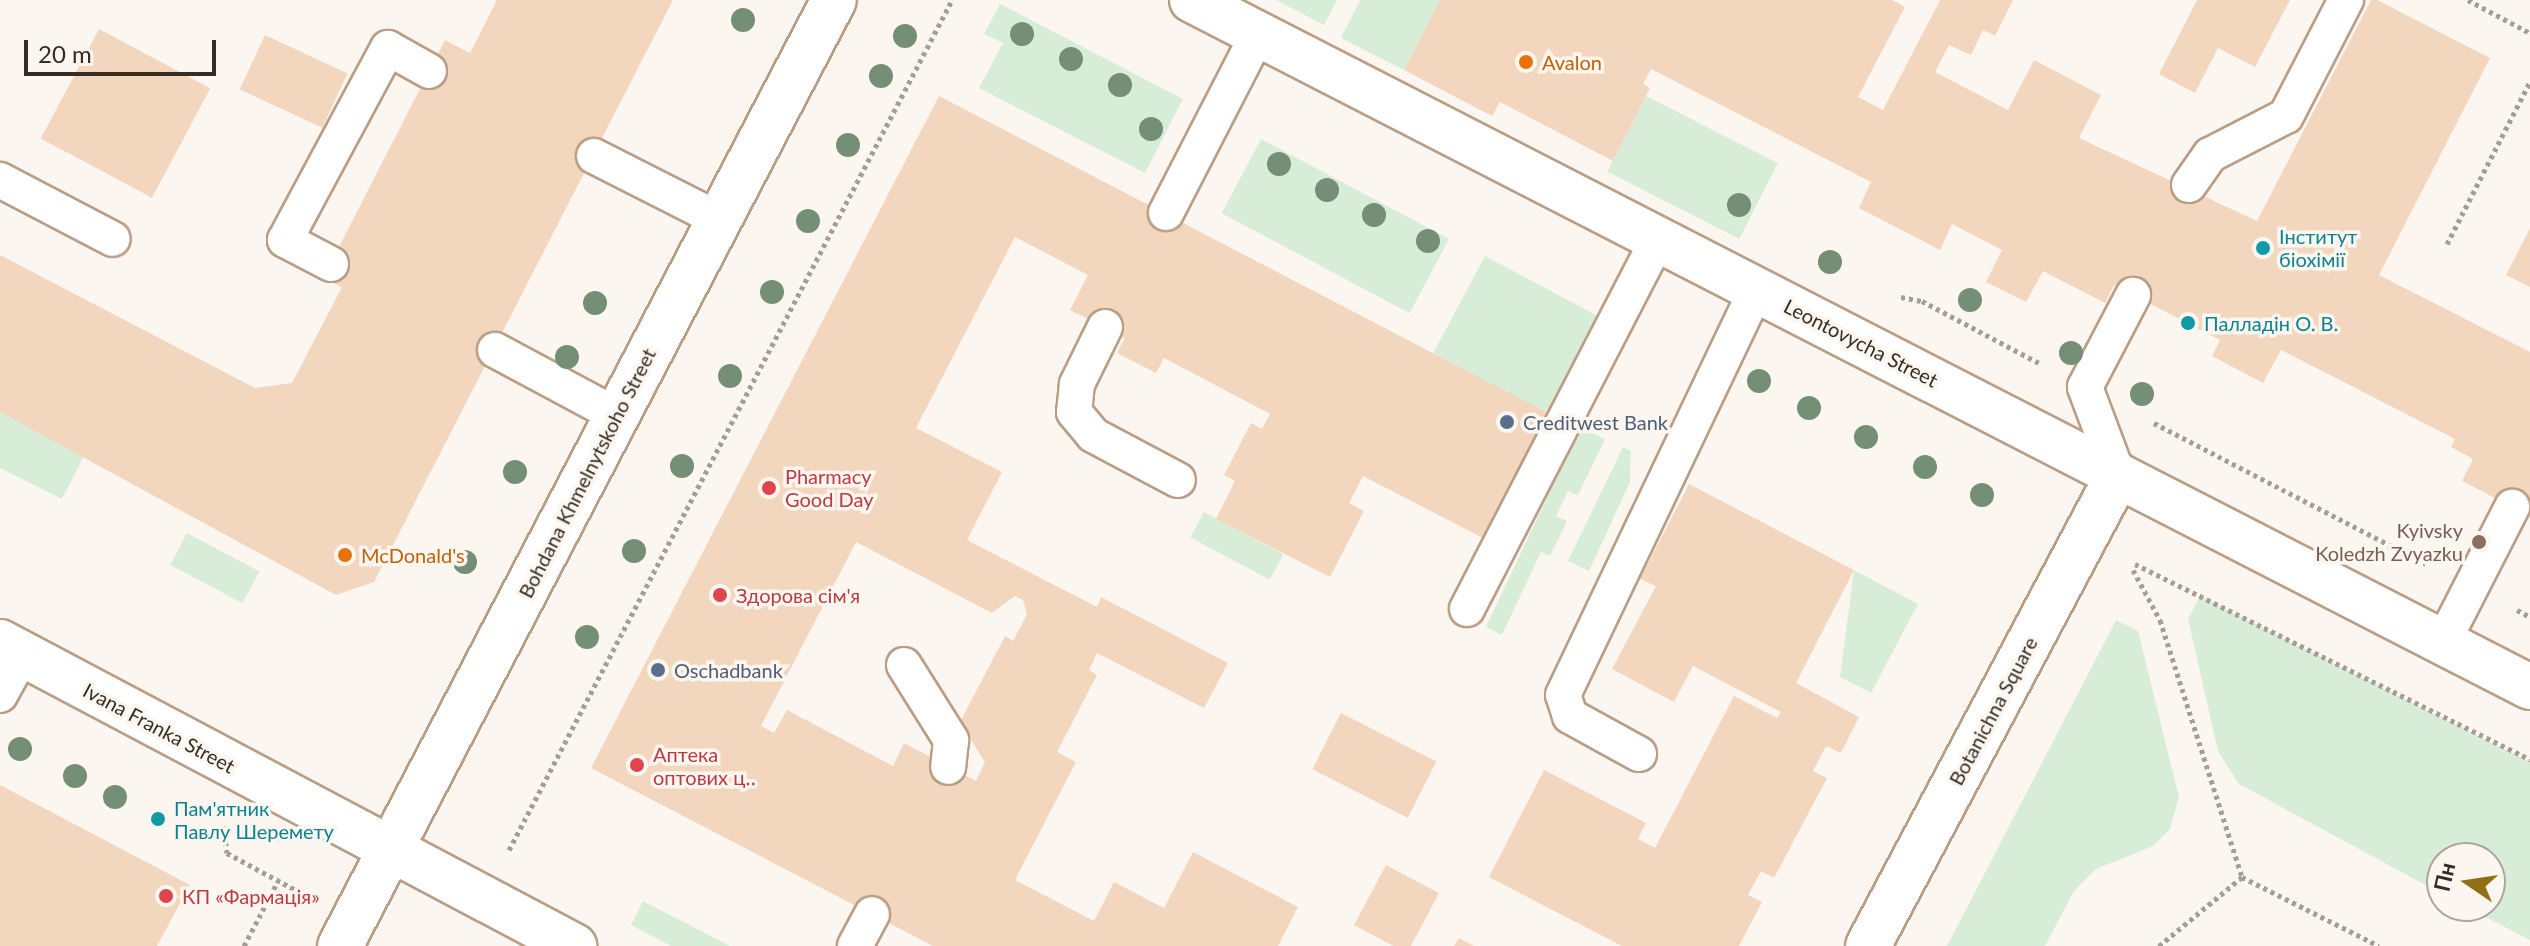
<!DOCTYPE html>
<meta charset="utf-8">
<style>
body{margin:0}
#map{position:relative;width:2530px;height:946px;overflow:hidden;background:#fcf6f1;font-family:Lato,sans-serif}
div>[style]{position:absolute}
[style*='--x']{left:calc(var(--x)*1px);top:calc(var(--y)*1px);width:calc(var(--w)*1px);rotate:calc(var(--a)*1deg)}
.green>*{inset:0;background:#d7edd8;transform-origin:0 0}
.building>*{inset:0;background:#f3d6be;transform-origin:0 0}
.path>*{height:5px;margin-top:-2.5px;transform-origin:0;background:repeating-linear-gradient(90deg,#a59d96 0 4px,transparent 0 8px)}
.roads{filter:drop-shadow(2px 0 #b99e86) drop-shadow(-2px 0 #b99e86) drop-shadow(0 2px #b99e86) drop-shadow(0 -2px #b99e86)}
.service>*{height:34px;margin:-17px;padding:0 17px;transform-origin:17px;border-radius:17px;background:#fff}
.minor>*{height:44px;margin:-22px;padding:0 22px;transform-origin:22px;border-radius:22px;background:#fff}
.tertiary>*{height:44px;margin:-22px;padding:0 22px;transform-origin:22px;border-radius:22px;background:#fff}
.trees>*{width:24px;height:24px;margin:-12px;border-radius:50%;background:#748f75}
.dots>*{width:22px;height:22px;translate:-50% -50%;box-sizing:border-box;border:4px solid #fcf6f1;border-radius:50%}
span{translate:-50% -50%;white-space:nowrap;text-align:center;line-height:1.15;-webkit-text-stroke:7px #fcf6f1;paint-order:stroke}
.food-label{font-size:20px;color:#c56008}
.left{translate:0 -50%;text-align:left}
.culture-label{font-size:20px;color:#0d838f}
.street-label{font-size:20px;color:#372c22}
.service-label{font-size:20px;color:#4e5e75}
.health-label{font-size:20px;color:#be3a42}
.education-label{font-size:20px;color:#785e54}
.right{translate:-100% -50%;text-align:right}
.north{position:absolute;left:2426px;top:842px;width:80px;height:80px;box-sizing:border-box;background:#fcf6f1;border:2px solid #ada59e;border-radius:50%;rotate:283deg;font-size:22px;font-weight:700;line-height:32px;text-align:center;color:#372c22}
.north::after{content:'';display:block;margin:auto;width:28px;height:36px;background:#926f16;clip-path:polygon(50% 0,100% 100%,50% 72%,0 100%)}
.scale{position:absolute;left:24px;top:40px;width:192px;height:36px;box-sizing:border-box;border:4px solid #372c22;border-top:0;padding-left:10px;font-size:24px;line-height:28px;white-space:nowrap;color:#372c22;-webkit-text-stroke:6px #fcf6f1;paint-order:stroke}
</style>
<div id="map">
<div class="green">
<i style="clip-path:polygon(1276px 0,1337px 0,1324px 25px)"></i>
<i style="clip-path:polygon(1360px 0,1440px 0,1404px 70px,1341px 38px)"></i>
<i style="clip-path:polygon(1000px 4px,1183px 99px,1145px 173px,979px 88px,1003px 43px,984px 34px)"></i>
<i style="left:1646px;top:96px;width:148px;height:85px;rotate:27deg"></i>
<i style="left:1261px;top:139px;width:213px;height:84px;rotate:28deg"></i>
<i style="left:1485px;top:256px;width:129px;height:110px;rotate:28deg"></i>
<i style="clip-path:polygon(0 412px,85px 454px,62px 499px,0 468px)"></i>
<i style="clip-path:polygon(1580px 427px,1605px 439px,1578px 495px,1568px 491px,1556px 516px,1567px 521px,1550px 556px,1541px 552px,1502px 635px,1486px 627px)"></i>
<i style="clip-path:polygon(1623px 447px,1631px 451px,1630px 482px,1589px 571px,1568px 561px)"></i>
<i style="left:1204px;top:512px;width:90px;height:29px;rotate:28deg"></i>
<i style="left:187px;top:533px;width:82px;height:36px;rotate:28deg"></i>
<i style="clip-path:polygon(1854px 570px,1918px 604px,1871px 693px,1840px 677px)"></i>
<i style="clip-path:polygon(2200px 596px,2530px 762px,2530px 940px,2464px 906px,2490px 906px,2490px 858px,2442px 858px,2442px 894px,2239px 784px,2218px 751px,2188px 619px)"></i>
<i style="clip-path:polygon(2116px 620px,2138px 631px,2179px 797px,2170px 829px,2153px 846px,2096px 869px,2074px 891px,2045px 946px,1947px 946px)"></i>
<i style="clip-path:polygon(643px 901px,730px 946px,671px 946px,631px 925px)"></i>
</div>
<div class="building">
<i style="clip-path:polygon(497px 0,673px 0,374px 582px,336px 595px,0 412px,0 255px,255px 388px,292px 383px,342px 287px,323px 278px,445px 40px,470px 53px)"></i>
<i style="clip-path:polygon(1440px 0,1892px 0,1905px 7px,1858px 97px,1883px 110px,1940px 0,2013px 0,1995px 36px,1983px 30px,1971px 55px,1949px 45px,1935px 72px,2008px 110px,2034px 60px,2101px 95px,2079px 138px,2257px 221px,2371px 0,2377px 0,2490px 58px,2379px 275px,2530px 352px,2530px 516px,2462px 481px,2473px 459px,2451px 447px,2455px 439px,2281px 350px,2263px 383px,2212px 356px,2220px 340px,2114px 285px,2105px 303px,2043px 271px,2026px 302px,1986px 282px,2002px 250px,1952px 224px,1940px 250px,1859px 208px,1871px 182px,1651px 69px,1643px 84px,1650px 88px,1613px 161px,1500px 102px,1492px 116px,1404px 70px)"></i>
<i style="clip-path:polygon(2197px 0,2290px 0,2255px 67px,2218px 48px,2195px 93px,2159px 74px)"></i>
<i style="left:99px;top:29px;width:126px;height:124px;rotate:28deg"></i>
<i style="left:265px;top:35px;width:91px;height:60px;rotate:25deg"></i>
<i style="clip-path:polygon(evenodd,939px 96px,1548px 413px,1483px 538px,1363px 476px,1349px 503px,1364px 511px,1330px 577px,1216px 519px,1235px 481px,1224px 475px,1251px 423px,1262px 429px,1270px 414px,1164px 358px,1156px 373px,1117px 353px,1125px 338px,1070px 310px,1088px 275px,1015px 237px,916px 428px,1002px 472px,967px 540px,1097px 607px,1101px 597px,1228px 663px,1204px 708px,1097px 653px,1089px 670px,1097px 675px,1057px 752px,1076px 762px,1015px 880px,1094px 921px,1114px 882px,1164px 908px,1193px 852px,1298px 907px,1278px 946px,933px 946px,591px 768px,939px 96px,856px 542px,992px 613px,1015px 596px,1023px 600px,1027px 614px,1013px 641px,1005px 636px,960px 722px,985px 762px,976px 781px,904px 743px,893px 766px,787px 710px,774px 733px,761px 726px,856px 542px)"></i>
<i style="clip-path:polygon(2530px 228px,2530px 287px,2506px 275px)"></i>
<i style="clip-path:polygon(1689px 484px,1854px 570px,1796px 683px,1859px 717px,1841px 753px,1826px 746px,1813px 771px,1827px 778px,1774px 878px,1761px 871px,1748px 895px,1762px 902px,1739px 946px,1622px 946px,1489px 877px,1544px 770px,1646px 823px,1638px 839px,1655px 848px,1734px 696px,1777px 718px,1781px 712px,1693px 666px,1674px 702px,1612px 669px,1656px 586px,1640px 579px)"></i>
<i style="left:1341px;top:713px;width:107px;height:63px;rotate:27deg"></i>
<i style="clip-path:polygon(0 785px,190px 885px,157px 946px,0 946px)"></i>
<i style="left:1386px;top:865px;width:60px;height:68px;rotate:28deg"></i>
<i style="clip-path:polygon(1459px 938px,1474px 946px,1454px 946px)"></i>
</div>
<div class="path">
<i style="--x:2468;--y:0;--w:70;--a:28"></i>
<i style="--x:2447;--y:244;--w:182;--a:-62.9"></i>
<i style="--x:1901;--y:297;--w:21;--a:11"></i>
<i style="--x:1922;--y:301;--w:132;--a:27.9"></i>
<i style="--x:2154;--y:423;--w:306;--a:27.4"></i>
<i style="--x:2135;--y:564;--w:441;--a:26.3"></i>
<i style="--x:2133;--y:570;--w:57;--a:61.6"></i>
<i style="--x:2160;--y:620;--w:270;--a:72.3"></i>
<i style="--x:2517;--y:610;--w:15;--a:28"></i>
<i style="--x:224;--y:826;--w:27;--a:84"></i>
<i style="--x:227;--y:853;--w:86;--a:28.3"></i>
<i style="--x:509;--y:850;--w:959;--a:-62.47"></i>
<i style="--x:244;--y:946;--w:73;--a:-62.4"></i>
<i style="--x:2159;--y:946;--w:108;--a:-39.7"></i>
<i style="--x:2242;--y:877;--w:153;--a:26.7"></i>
</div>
<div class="roads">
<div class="service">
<i style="--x:594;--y:156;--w:139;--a:26.9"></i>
<i style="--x:0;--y:180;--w:127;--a:27.6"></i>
<i style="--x:2189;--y:185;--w:37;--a:-55"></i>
<i style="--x:2210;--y:155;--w:85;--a:-27.2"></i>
<i style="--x:2286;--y:116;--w:131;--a:-62.7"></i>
<i style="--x:1166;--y:213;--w:201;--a:-62.8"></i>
<i style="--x:331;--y:264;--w:52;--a:-152.4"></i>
<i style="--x:285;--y:240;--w:218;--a:-61.8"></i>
<i style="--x:388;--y:48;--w:47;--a:29.3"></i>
<i style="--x:1105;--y:327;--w:64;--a:116.2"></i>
<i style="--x:1077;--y:384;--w:28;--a:96"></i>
<i style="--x:1074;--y:412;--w:30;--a:50"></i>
<i style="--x:1093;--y:435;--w:96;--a:27.9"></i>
<i style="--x:495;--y:350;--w:137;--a:28.2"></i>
<i style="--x:2118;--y:475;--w:94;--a:-110.6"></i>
<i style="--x:2085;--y:387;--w:104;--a:-62.4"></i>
<i style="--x:1467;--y:609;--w:416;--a:-62.7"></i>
<i style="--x:2443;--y:642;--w:152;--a:-62.9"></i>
<i style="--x:904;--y:665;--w:89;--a:57.9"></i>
<i style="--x:951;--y:740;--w:27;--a:96"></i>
<i style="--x:0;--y:695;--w:46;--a:-61.2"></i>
<i style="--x:1639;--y:754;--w:79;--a:-151.2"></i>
<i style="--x:1570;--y:716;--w:22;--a:-108"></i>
<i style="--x:1563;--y:695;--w:449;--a:-64.5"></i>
<i style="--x:855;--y:946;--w:36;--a:-62"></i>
</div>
<div class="minor">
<i style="--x:1192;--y:0;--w:1504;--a:27.18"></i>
<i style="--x:0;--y:642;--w:650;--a:27.91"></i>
<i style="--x:1868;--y:946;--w:533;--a:-62.04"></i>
</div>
<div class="tertiary">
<i style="--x:340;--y:946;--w:1067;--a:-62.43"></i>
</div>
</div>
<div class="trees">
<i style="left:743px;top:20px"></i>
<i style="left:1022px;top:34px"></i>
<i style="left:905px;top:36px"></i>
<i style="left:1071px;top:59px"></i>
<i style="left:881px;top:76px"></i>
<i style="left:1120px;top:85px"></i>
<i style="left:1151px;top:129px"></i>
<i style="left:848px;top:145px"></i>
<i style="left:1279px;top:164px"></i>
<i style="left:1327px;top:190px"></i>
<i style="left:1739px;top:205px"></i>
<i style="left:1374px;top:215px"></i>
<i style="left:808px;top:221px"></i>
<i style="left:1428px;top:241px"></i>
<i style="left:1830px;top:262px"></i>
<i style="left:772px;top:292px"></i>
<i style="left:1970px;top:300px"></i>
<i style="left:595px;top:303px"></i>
<i style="left:2071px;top:353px"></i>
<i style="left:567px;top:357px"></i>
<i style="left:730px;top:376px"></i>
<i style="left:1759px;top:381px"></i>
<i style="left:2142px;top:394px"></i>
<i style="left:1809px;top:408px"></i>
<i style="left:1866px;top:437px"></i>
<i style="left:682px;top:466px"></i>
<i style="left:1925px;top:467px"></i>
<i style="left:515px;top:472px"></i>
<i style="left:1982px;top:495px"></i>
<i style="left:634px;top:551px"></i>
<i style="left:465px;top:562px"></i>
<i style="left:587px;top:637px"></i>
<i style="left:20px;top:749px"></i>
<i style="left:75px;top:776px"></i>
<i style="left:115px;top:797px"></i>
</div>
<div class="dots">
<i style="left:1526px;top:62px;background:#e8710a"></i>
<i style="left:2263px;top:248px;background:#0f9aa8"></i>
<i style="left:2188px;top:323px;background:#0f9aa8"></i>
<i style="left:1507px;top:422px;background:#5c6f8a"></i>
<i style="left:769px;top:488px;background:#e0444e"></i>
<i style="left:2479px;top:542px;background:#8d6e63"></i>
<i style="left:345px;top:555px;background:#e8710a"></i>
<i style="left:720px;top:595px;background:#e0444e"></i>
<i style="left:658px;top:670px;background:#5c6f8a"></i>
<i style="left:637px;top:765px;background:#e0444e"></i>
<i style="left:158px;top:819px;background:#0f9aa8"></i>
<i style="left:166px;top:896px;background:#e0444e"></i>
</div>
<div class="food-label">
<span class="left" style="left:1542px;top:62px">Avalon</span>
<span class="left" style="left:361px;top:555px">McDonald's</span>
</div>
<div class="culture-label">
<span class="left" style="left:2279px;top:248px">Інститут<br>біохімії</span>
<span class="left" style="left:2204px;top:323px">Палладін О. В.</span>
<span class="left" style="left:174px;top:820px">Пам'ятник<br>Павлу Шеремету</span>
</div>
<div class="street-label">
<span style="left:1861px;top:343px;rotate:27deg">Leontovycha Street</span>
<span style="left:587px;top:473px;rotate:-63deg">Bohdana Khmelnytskoho Street</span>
<span style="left:1993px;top:711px;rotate:-62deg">Botanichna Square</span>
<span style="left:159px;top:728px;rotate:28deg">Ivana Franka Street</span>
</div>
<div class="service-label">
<span class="left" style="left:1523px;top:422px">Creditwest Bank</span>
<span class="left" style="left:674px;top:670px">Oschadbank</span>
</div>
<div class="health-label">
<span class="left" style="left:785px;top:488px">Pharmacy<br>Good Day</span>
<span class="left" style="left:736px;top:595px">Здорова сім'я</span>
<span class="left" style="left:653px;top:766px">Аптека<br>оптових ц‥</span>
<span class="left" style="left:182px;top:896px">КП «Фармація»</span>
</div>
<div class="education-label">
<span class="right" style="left:2463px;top:542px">Kyivsky<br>Koledzh Zvyazku</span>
</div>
<div class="north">Пн</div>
<div class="scale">20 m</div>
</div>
